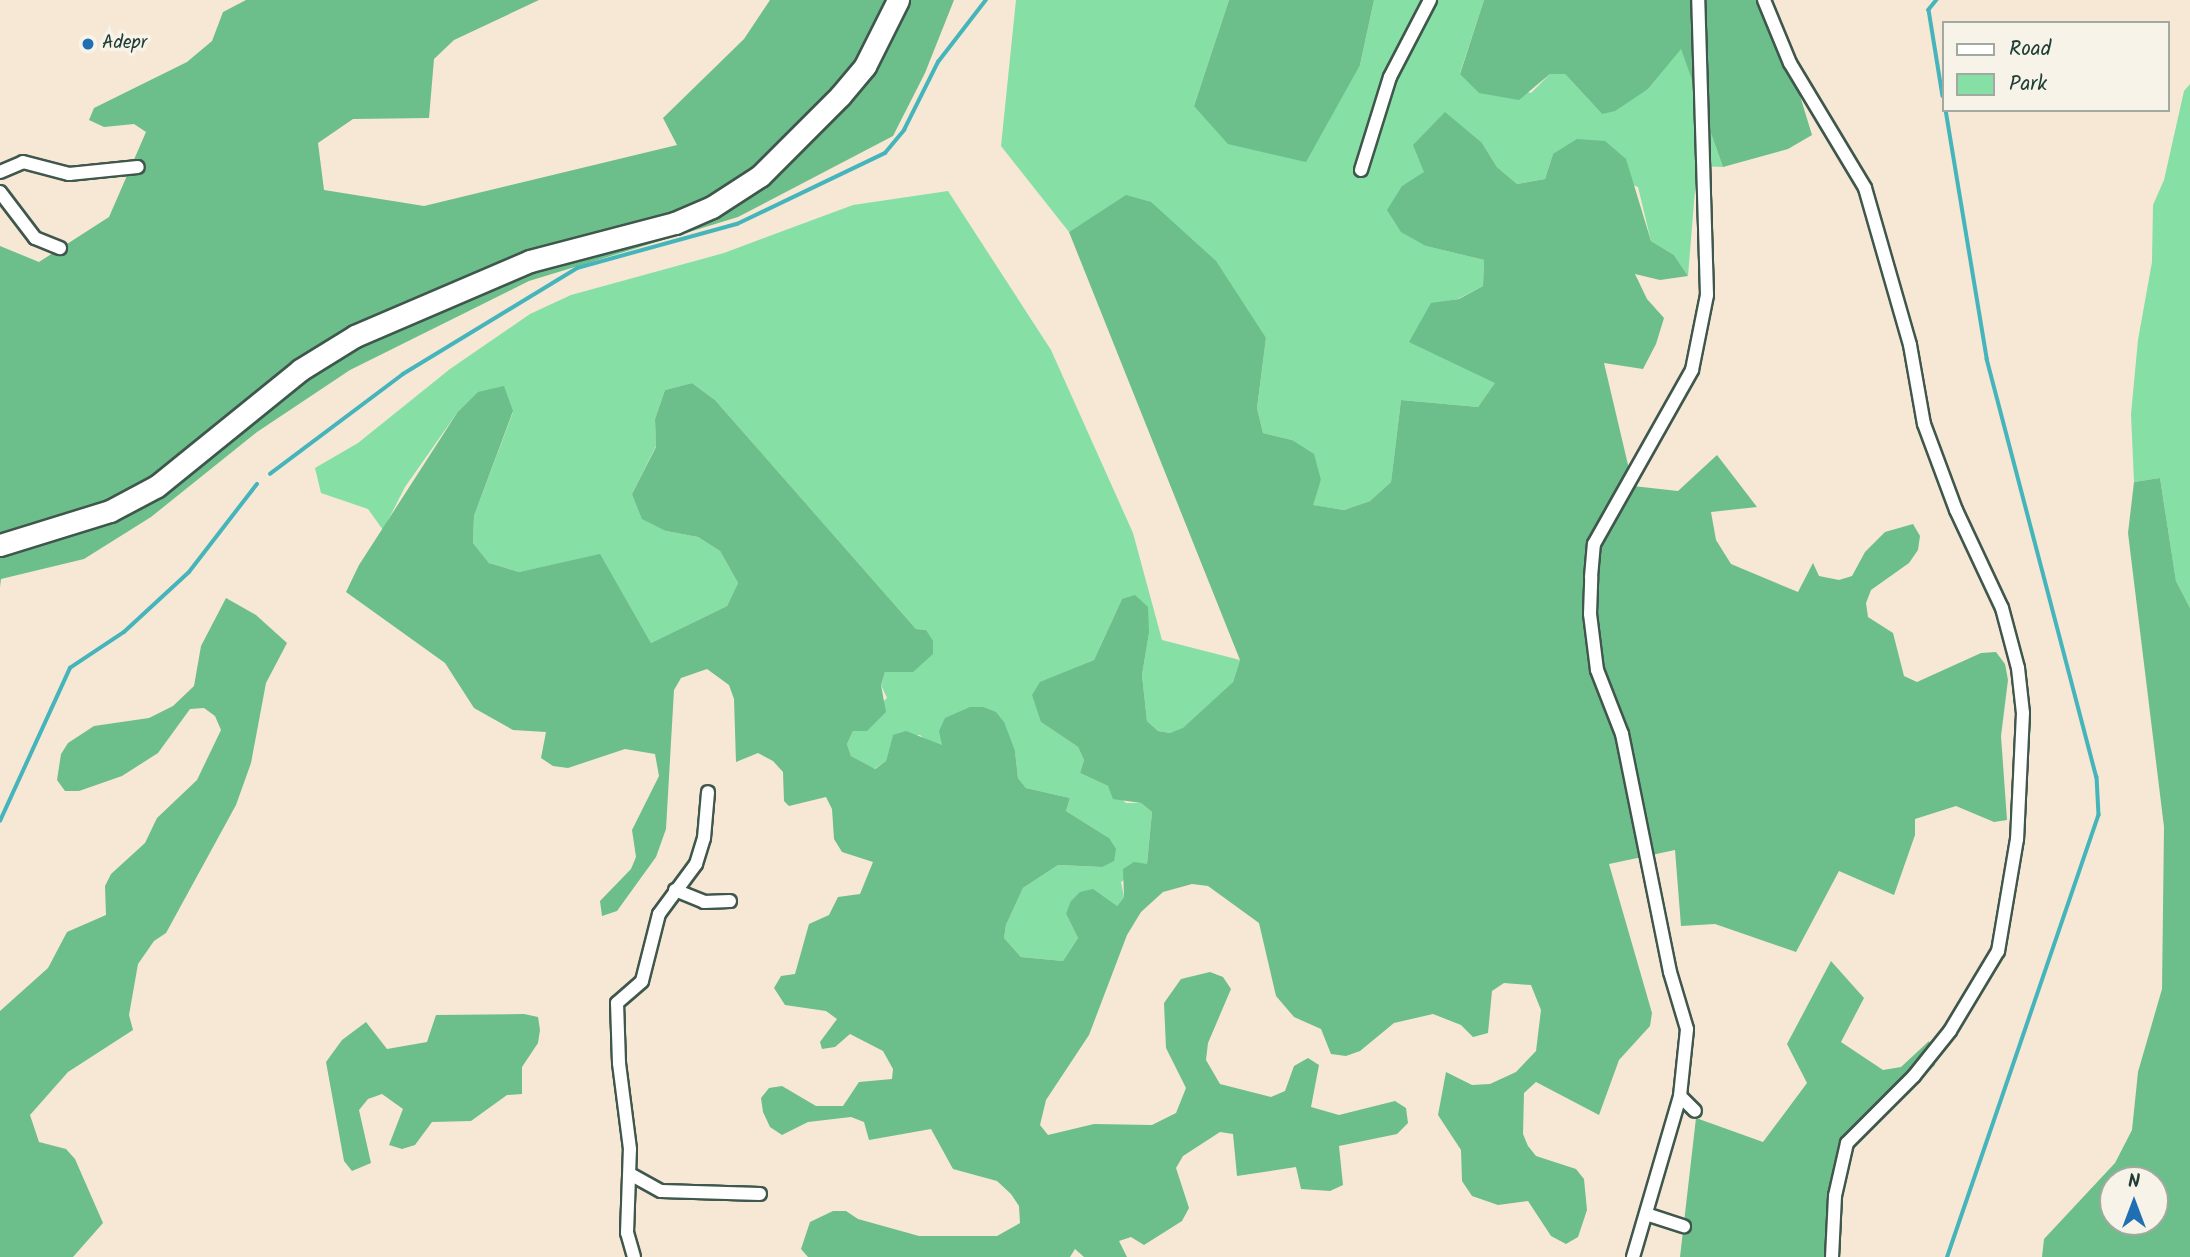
<!DOCTYPE html>
<style>
body{margin:0}
#map{position:relative;width:2190px;height:1257px;overflow:hidden;background:#f6e8d5;font-family:Kalam,sans-serif}
div>[style]{position:absolute}
[style*='--x']{left:calc(var(--x)*1px);top:calc(var(--y)*1px);width:calc(var(--w)*1px);rotate:calc(var(--a)*1deg)}
.green>*{inset:0;background:#86dfa4}
.forest>*{inset:0;background:#6cbe8a}
.stream>*{height:3.5px;margin:-1.75px;padding:0 1.75px;transform-origin:1.75px;border-radius:1.75px;background:#45b5bb}
.roads{filter:drop-shadow(2px 0 #3f574c) drop-shadow(-2px 0 #3f574c) drop-shadow(0 2px #3f574c) drop-shadow(0 -2px #3f574c)}
.street>*{height:12px;margin:-6px;padding:0 6px;transform-origin:6px;border-radius:6px;background:#fff}
.highway>*{height:21px;margin:-10.5px;padding:0 10.5px;transform-origin:10.5px;border-radius:10.5px;background:#fff}
.dots>*{width:19px;height:19px;translate:-50% -50%;box-sizing:border-box;border:4px solid #f7f3e8;border-radius:50%}
span{translate:-50% -50%;white-space:nowrap;text-align:center;line-height:1.15;-webkit-text-stroke:7px #f7f3e8;paint-order:stroke}
.poi-label{font-size:19px;color:#1f3d34}
.left{translate:0 -50%;text-align:left}
.legend{position:absolute;left:1942px;top:21px;width:228px;height:91px;box-sizing:border-box;background:#f7f3e8;border:2px solid #a1aaa0;margin:0;padding:9px 12px;list-style:none;font-size:21px;color:#1f3d34}
.legend li{display:flex;align-items:center;gap:14px;height:35px}
.legend b{width:35px;border:2px solid #a1aaa0}
.north{position:absolute;left:2099px;top:1166px;width:70px;height:70px;box-sizing:border-box;background:#f7f3e8;border:2px solid #a1aaa0;border-radius:50%;rotate:0deg;font-size:19px;font-weight:700;line-height:28px;text-align:center;color:#1f3d34}
.north::after{content:'';display:block;margin:auto;width:24px;height:32px;background:#1f6fb2;clip-path:polygon(50% 0,100% 100%,50% 72%,0 100%)}
</style>
<div id="map">
<div class="green">
<i style="clip-path:polygon(1016px 0,1229px 0,1194px 106px,1360px 65px,1374px 0,1484px 0,1460px 73px,1531px 93px,1550px 74px,1565px 74px,1602px 114px,1648px 89px,1681px 48px,1723px 167px,1697px 166px,1688px 276px,1674px 255px,1651px 241px,1638px 187px,1553px 154px,1545px 179px,1517px 184px,1497px 167px,1482px 143px,1402px 186px,1426px 246px,1484px 260px,1483px 286px,1458px 299px,1431px 304px,1496px 382px,1478px 407px,1401px 400px,1391px 482px,1370px 501px,1344px 510px,1312px 505px,1321px 480px,1292px 440px,1263px 433px,1257px 408px,1266px 338px,1126px 196px,1069px 232px,1001px 146px)"></i>
<i style="clip-path:polygon(2190px 84px,2190px 608px,2176px 581px,2160px 478px,2134px 482px,2131px 414px,2138px 340px,2152px 262px,2153px 205px,2164px 180px,2184px 91px)"></i>
<i style="clip-path:polygon(948px 191px,1051px 350px,1133px 533px,1162px 640px,1240px 660px,1233px 682px,1183px 729px,1170px 733px,1158px 731px,1147px 721px,1142px 675px,1149px 633px,1122px 599px,1094px 660px,1040px 683px,1041px 722px,1078px 747px,1084px 760px,1080px 773px,1108px 786px,1126px 803px,1141px 803px,1152px 812px,1147px 864px,1121px 882px,1124px 897px,1116px 907px,1066px 914px,1078px 938px,1063px 961px,1021px 957px,1004px 938px,1006px 925px,1023px 888px,1058px 865px,1102px 867px,1109px 838px,1066px 811px,1070px 798px,1026px 788px,1018px 778px,1015px 751px,930px 744px,920px 735px,893px 736px,886px 761px,874px 769px,851px 756px,847px 744px,853px 731px,887px 698px,881px 685px,885px 672px,926px 630px,916px 629px,715px 400px,692px 383px,665px 390px,655px 419px,656px 446px,632px 494px,666px 531px,698px 537px,720px 551px,738px 583px,727px 606px,651px 643px,600px 555px,519px 572px,489px 563px,473px 543px,474px 516px,513px 412px,457px 413px,405px 487px,383px 530px,368px 509px,321px 493px,315px 468px,358px 443px,450px 369px,530px 314px,571px 295px,724px 253px,853px 205px)"></i>
</div>
<div class="forest">
<i style="clip-path:polygon(246px 0,539px 0,454px 40px,434px 59px,429px 118px,353px 119px,318px 143px,324px 190px,424px 206px,677px 145px,663px 118px,744px 39px,770px 0,954px 0,925px 73px,893px 136px,738px 217px,529px 281px,350px 370px,257px 432px,151px 517px,84px 559px,1px 579px,0 587px,0 246px,39px 262px,109px 217px,146px 132px,134px 124px,104px 127px,89px 120px,94px 108px,187px 62px,212px 41px,223px 12px)"></i>
<i style="clip-path:polygon(1229px 0,1374px 0,1360px 65px,1306px 162px,1228px 144px,1194px 106px)"></i>
<i style="clip-path:polygon(1484px 0,1764px 0,1790px 63px,1812px 135px,1788px 149px,1723px 167px,1681px 49px,1648px 89px,1615px 111px,1602px 114px,1565px 74px,1550px 74px,1519px 100px,1479px 93px,1460px 74px)"></i>
<i style="clip-path:polygon(1445px 112px,1482px 143px,1497px 167px,1517px 184px,1545px 179px,1553px 154px,1577px 139px,1605px 141px,1626px 159px,1651px 241px,1674px 255px,1688px 276px,1660px 280px,1635px 274px,1647px 299px,1664px 318px,1656px 344px,1643px 369px,1604px 363px,1633px 486px,1678px 491px,1717px 455px,1757px 507px,1711px 512px,1716px 540px,1731px 564px,1798px 592px,1813px 563px,1819px 576px,1839px 580px,1852px 576px,1865px 552px,1885px 532px,1913px 524px,1920px 536px,1918px 550px,1909px 563px,1871px 590px,1866px 603px,1868px 617px,1893px 633px,1904px 676px,1917px 682px,1981px 653px,1996px 652px,2005px 664px,2008px 680px,2001px 736px,2007px 820px,1994px 822px,1956px 806px,1915px 819px,1915px 835px,1894px 895px,1839px 871px,1796px 952px,1715px 924px,1681px 926px,1675px 850px,1609px 864px,1652px 1013px,1650px 1026px,1619px 1060px,1599px 1115px,1536px 1082px,1524px 1093px,1523px 1134px,1528px 1146px,1536px 1156px,1576px 1169px,1584px 1179px,1587px 1210px,1578px 1237px,1566px 1244px,1551px 1236px,1528px 1201px,1498px 1205px,1472px 1196px,1462px 1181px,1461px 1150px,1438px 1115px,1446px 1072px,1472px 1085px,1490px 1084px,1516px 1072px,1536px 1051px,1541px 1010px,1531px 985px,1504px 983px,1492px 991px,1488px 1033px,1473px 1037px,1461px 1025px,1433px 1014px,1394px 1023px,1360px 1051px,1346px 1056px,1331px 1054px,1321px 1029px,1294px 1017px,1276px 996px,1259px 923px,1208px 886px,1192px 884px,1163px 892px,1141px 912px,1127px 935px,1089px 1035px,1046px 1100px,1040px 1125px,1048px 1135px,1094px 1124px,1152px 1125px,1176px 1113px,1186px 1088px,1166px 1048px,1164px 1003px,1181px 979px,1210px 972px,1223px 977px,1231px 989px,1208px 1043px,1206px 1060px,1220px 1084px,1271px 1097px,1285px 1091px,1294px 1066px,1308px 1058px,1319px 1065px,1311px 1107px,1339px 1115px,1395px 1101px,1406px 1108px,1408px 1123px,1397px 1134px,1339px 1146px,1343px 1185px,1330px 1191px,1301px 1189px,1296px 1167px,1237px 1176px,1233px 1134px,1220px 1132px,1183px 1156px,1176px 1168px,1189px 1208px,1182px 1221px,1144px 1245px,1131px 1237px,1119px 1241px,1127px 1257px,1084px 1257px,1075px 1249px,1070px 1257px,808px 1257px,801px 1249px,810px 1222px,833px 1211px,846px 1211px,858px 1219px,919px 1236px,997px 1236px,1020px 1223px,1019px 1206px,1011px 1194px,997px 1181px,953px 1169px,931px 1129px,869px 1140px,864px 1122px,851px 1117px,808px 1122px,782px 1135px,770px 1127px,763px 1112px,761px 1098px,769px 1088px,782px 1086px,816px 1106px,843px 1106px,859px 1082px,892px 1079px,893px 1069px,883px 1051px,850px 1034px,835px 1047px,822px 1049px,820px 1042px,837px 1019px,826px 1011px,785px 1005px,774px 988px,781px 976px,795px 974px,809px 924px,829px 915px,838px 897px,860px 894px,873px 862px,842px 852px,834px 839px,832px 809px,826px 797px,789px 806px,784px 801px,783px 772px,773px 761px,758px 753px,736px 762px,734px 699px,729px 685px,707px 669px,681px 678px,674px 690px,666px 829px,656px 857px,617px 911px,602px 916px,600px 901px,631px 869px,636px 857px,632px 830px,659px 776px,655px 754px,625px 749px,568px 768px,553px 766px,541px 758px,546px 732px,513px 730px,474px 708px,445px 663px,346px 592px,359px 565px,457px 413px,478px 392px,504px 386px,513px 411px,474px 516px,473px 543px,489px 563px,519px 572px,600px 554px,651px 643px,727px 606px,738px 583px,720px 551px,698px 537px,666px 531px,642px 519px,632px 494px,656px 447px,655px 419px,665px 390px,692px 383px,715px 400px,916px 629px,926px 630px,933px 641px,933px 654px,913px 672px,885px 672px,881px 685px,886px 712px,867px 731px,853px 731px,847px 744px,851px 756px,875px 769px,886px 761px,893px 735px,906px 731px,942px 745px,939px 731px,945px 718px,970px 707px,983px 707px,996px 712px,1004px 722px,1015px 751px,1018px 778px,1026px 788px,1070px 798px,1066px 811px,1109px 838px,1116px 849px,1114px 861px,1102px 867px,1058px 865px,1023px 888px,1006px 925px,1004px 938px,1021px 957px,1063px 961px,1078px 938px,1066px 914px,1071px 901px,1080px 892px,1093px 889px,1117px 906px,1124px 897px,1123px 869px,1134px 862px,1147px 864px,1152px 812px,1141px 803px,1113px 799px,1108px 786px,1080px 773px,1084px 760px,1078px 747px,1041px 722px,1032px 695px,1040px 682px,1094px 660px,1122px 599px,1135px 595px,1148px 607px,1149px 633px,1142px 675px,1147px 721px,1158px 731px,1170px 733px,1183px 728px,1233px 682px,1240px 660px,1069px 232px,1126px 195px,1151px 202px,1216px 261px,1266px 338px,1257px 408px,1263px 433px,1292px 440px,1314px 454px,1321px 480px,1313px 505px,1344px 510px,1370px 501px,1391px 482px,1401px 400px,1478px 407px,1495px 383px,1409px 342px,1431px 303px,1459px 299px,1483px 286px,1484px 260px,1426px 246px,1401px 232px,1387px 210px,1402px 186px,1424px 172px,1413px 145px)"></i>
<i style="clip-path:polygon(evenodd,2160px 478px,2176px 581px,2190px 608px,2190px 1257px,2042px 1257px,2044px 1239px,2115px 1163px,2132px 1130px,2138px 1072px,2162px 989px,2164px 827px,2128px 533px,2134px 482px,2160px 478px,2113px 1180px,2155px 1180px,2155px 1222px,2113px 1222px,2113px 1180px)"></i>
<i style="clip-path:polygon(226px 598px,256px 615px,287px 643px,266px 683px,251px 763px,236px 805px,166px 933px,154px 941px,138px 964px,129px 1015px,133px 1030px,68px 1072px,30px 1115px,39px 1142px,66px 1149px,75px 1159px,103px 1223px,73px 1257px,0 1257px,0 1011px,48px 968px,67px 932px,106px 915px,105px 886px,111px 874px,145px 843px,157px 818px,197px 780px,221px 730px,215px 716px,204px 708px,190px 709px,158px 753px,122px 776px,79px 791px,65px 791px,57px 780px,61px 754px,68px 743px,94px 726px,149px 718px,173px 706px,194px 686px,201px 646px)"></i>
<i style="clip-path:polygon(1831px 961px,1864px 998px,1841px 1042px,1883px 1070px,1901px 1067px,1929px 1041px,1935px 1065px,1861px 1135px,1851px 1155px,1844px 1180px,1840px 1257px,1680px 1257px,1696px 1118px,1763px 1142px,1807px 1083px,1787px 1044px)"></i>
<i style="clip-path:polygon(524px 1014px,538px 1017px,540px 1030px,538px 1043px,522px 1067px,522px 1094px,507px 1095px,471px 1121px,432px 1122px,415px 1145px,402px 1149px,389px 1145px,403px 1109px,382px 1094px,368px 1099px,359px 1110px,371px 1163px,352px 1171px,344px 1161px,326px 1062px,342px 1040px,366px 1022px,387px 1049px,427px 1042px,436px 1015px)"></i>
</div>
<div class="stream">
<i style="--x:1937;--y:0;--w:13;--a:129"></i>
<i style="--x:1929;--y:10;--w:87;--a:80.8"></i>
<i style="--x:1946;--y:110;--w:252;--a:80.6"></i>
<i style="--x:1987;--y:359;--w:432;--a:75.3"></i>
<i style="--x:2097;--y:777;--w:38;--a:87"></i>
<i style="--x:2099;--y:815;--w:467;--a:108.9"></i>
<i style="--x:270;--y:474;--w:166;--a:-36.9"></i>
<i style="--x:403;--y:374;--w:204;--a:-31.3"></i>
<i style="--x:577;--y:268;--w:166;--a:-15.4"></i>
<i style="--x:737;--y:224;--w:164;--a:-25.6"></i>
<i style="--x:885;--y:153;--w:30;--a:-50"></i>
<i style="--x:904;--y:130;--w:76;--a:-63.4"></i>
<i style="--x:938;--y:62;--w:78;--a:-52.3"></i>
<i style="--x:0;--y:821;--w:168;--a:-65.4"></i>
<i style="--x:70;--y:668;--w:65;--a:-33.7"></i>
<i style="--x:124;--y:632;--w:88;--a:-42.7"></i>
<i style="--x:189;--y:572;--w:111;--a:-52.3"></i>
</div>
<div class="roads">
<div class="street">
<i style="--x:1764;--y:0;--w:68;--a:67.6"></i>
<i style="--x:1790;--y:63;--w:146;--a:59"></i>
<i style="--x:1865;--y:188;--w:163;--a:74"></i>
<i style="--x:1910;--y:345;--w:80;--a:80"></i>
<i style="--x:1924;--y:424;--w:92;--a:69.6"></i>
<i style="--x:1956;--y:510;--w:108;--a:64.9"></i>
<i style="--x:2002;--y:608;--w:62;--a:75.1"></i>
<i style="--x:2018;--y:668;--w:45;--a:83.7"></i>
<i style="--x:2023;--y:713;--w:126;--a:92.7"></i>
<i style="--x:2017;--y:839;--w:114;--a:99.6"></i>
<i style="--x:1998;--y:951;--w:93;--a:121"></i>
<i style="--x:1950;--y:1031;--w:58;--a:128.7"></i>
<i style="--x:1914;--y:1076;--w:95;--a:135"></i>
<i style="--x:1847;--y:1143;--w:54;--a:102.8"></i>
<i style="--x:1835;--y:1196;--w:61;--a:92.8"></i>
<i style="--x:1361;--y:170;--w:97;--a:-72.7"></i>
<i style="--x:1390;--y:77;--w:87;--a:-62.5"></i>
<i style="--x:0;--y:172;--w:25;--a:-23"></i>
<i style="--x:23;--y:162;--w:48;--a:14.6"></i>
<i style="--x:69;--y:174;--w:69;--a:-5.8"></i>
<i style="--x:0;--y:192;--w:58;--a:52.7"></i>
<i style="--x:35;--y:238;--w:27;--a:22"></i>
<i style="--x:675;--y:890;--w:31;--a:22"></i>
<i style="--x:704;--y:902;--w:26;--a:-2"></i>
<i style="--x:1680;--y:1096;--w:21;--a:45"></i>
<i style="--x:630;--y:1174;--w:35;--a:29"></i>
<i style="--x:661;--y:1191;--w:99;--a:1.7"></i>
<i style="--x:1646;--y:1214;--w:40;--a:18"></i>
<i style="--x:634;--y:1257;--w:25;--a:-106"></i>
<i style="--x:627;--y:1233;--w:84;--a:-88"></i>
<i style="--x:630;--y:1149;--w:87;--a:-97.3"></i>
<i style="--x:619;--y:1063;--w:60;--a:-91.9"></i>
<i style="--x:617;--y:1003;--w:33;--a:-41"></i>
<i style="--x:642;--y:981;--w:69;--a:-75.8"></i>
<i style="--x:659;--y:914;--w:62;--a:-53.5"></i>
<i style="--x:696;--y:864;--w:27;--a:-73"></i>
<i style="--x:704;--y:838;--w:46;--a:-85"></i>
<i style="--x:1633;--y:1257;--w:168;--a:-73.7"></i>
<i style="--x:1680;--y:1096;--w:67;--a:-84"></i>
<i style="--x:1687;--y:1029;--w:59;--a:-106.6"></i>
<i style="--x:1670;--y:972;--w:243;--a:-101.4"></i>
<i style="--x:1622;--y:734;--w:69;--a:-111.3"></i>
<i style="--x:1597;--y:670;--w:56;--a:-97.1"></i>
<i style="--x:1590;--y:614;--w:37;--a:-88"></i>
<i style="--x:1591;--y:577;--w:33;--a:-85"></i>
<i style="--x:1594;--y:544;--w:200;--a:-60.6"></i>
<i style="--x:1692;--y:370;--w:76;--a:-78.7"></i>
<i style="--x:1707;--y:295;--w:295;--a:-91.7"></i>
</div>
<div class="highway">
<i style="--x:0;--y:545;--w:115;--a:-17.2"></i>
<i style="--x:110;--y:511;--w:53;--a:-28"></i>
<i style="--x:157;--y:486;--w:184;--a:-39"></i>
<i style="--x:300;--y:370;--w:65;--a:-31.7"></i>
<i style="--x:355;--y:336;--w:190;--a:-23.2"></i>
<i style="--x:530;--y:261;--w:150;--a:-14.7"></i>
<i style="--x:675;--y:223;--w:40;--a:-23.4"></i>
<i style="--x:712;--y:207;--w:57;--a:-32.9"></i>
<i style="--x:760;--y:176;--w:113;--a:-45"></i>
<i style="--x:840;--y:96;--w:39;--a:-50"></i>
<i style="--x:865;--y:66;--w:74;--a:-63.4"></i>
</div>
</div>
<div class="dots">
<i style="left:88px;top:44px;background:#1f6fb2"></i>
</div>
<div class="poi-label">
<span class="left" style="left:102px;top:44px">Adepr</span>
</div>
<ul class="legend">
<li><b style="height:9px;background:#fff"></b>Road</li>
<li><b style="height:19px;background:#86dfa4"></b>Park</li>
</ul>
<div class="north">N</div>
</div>
